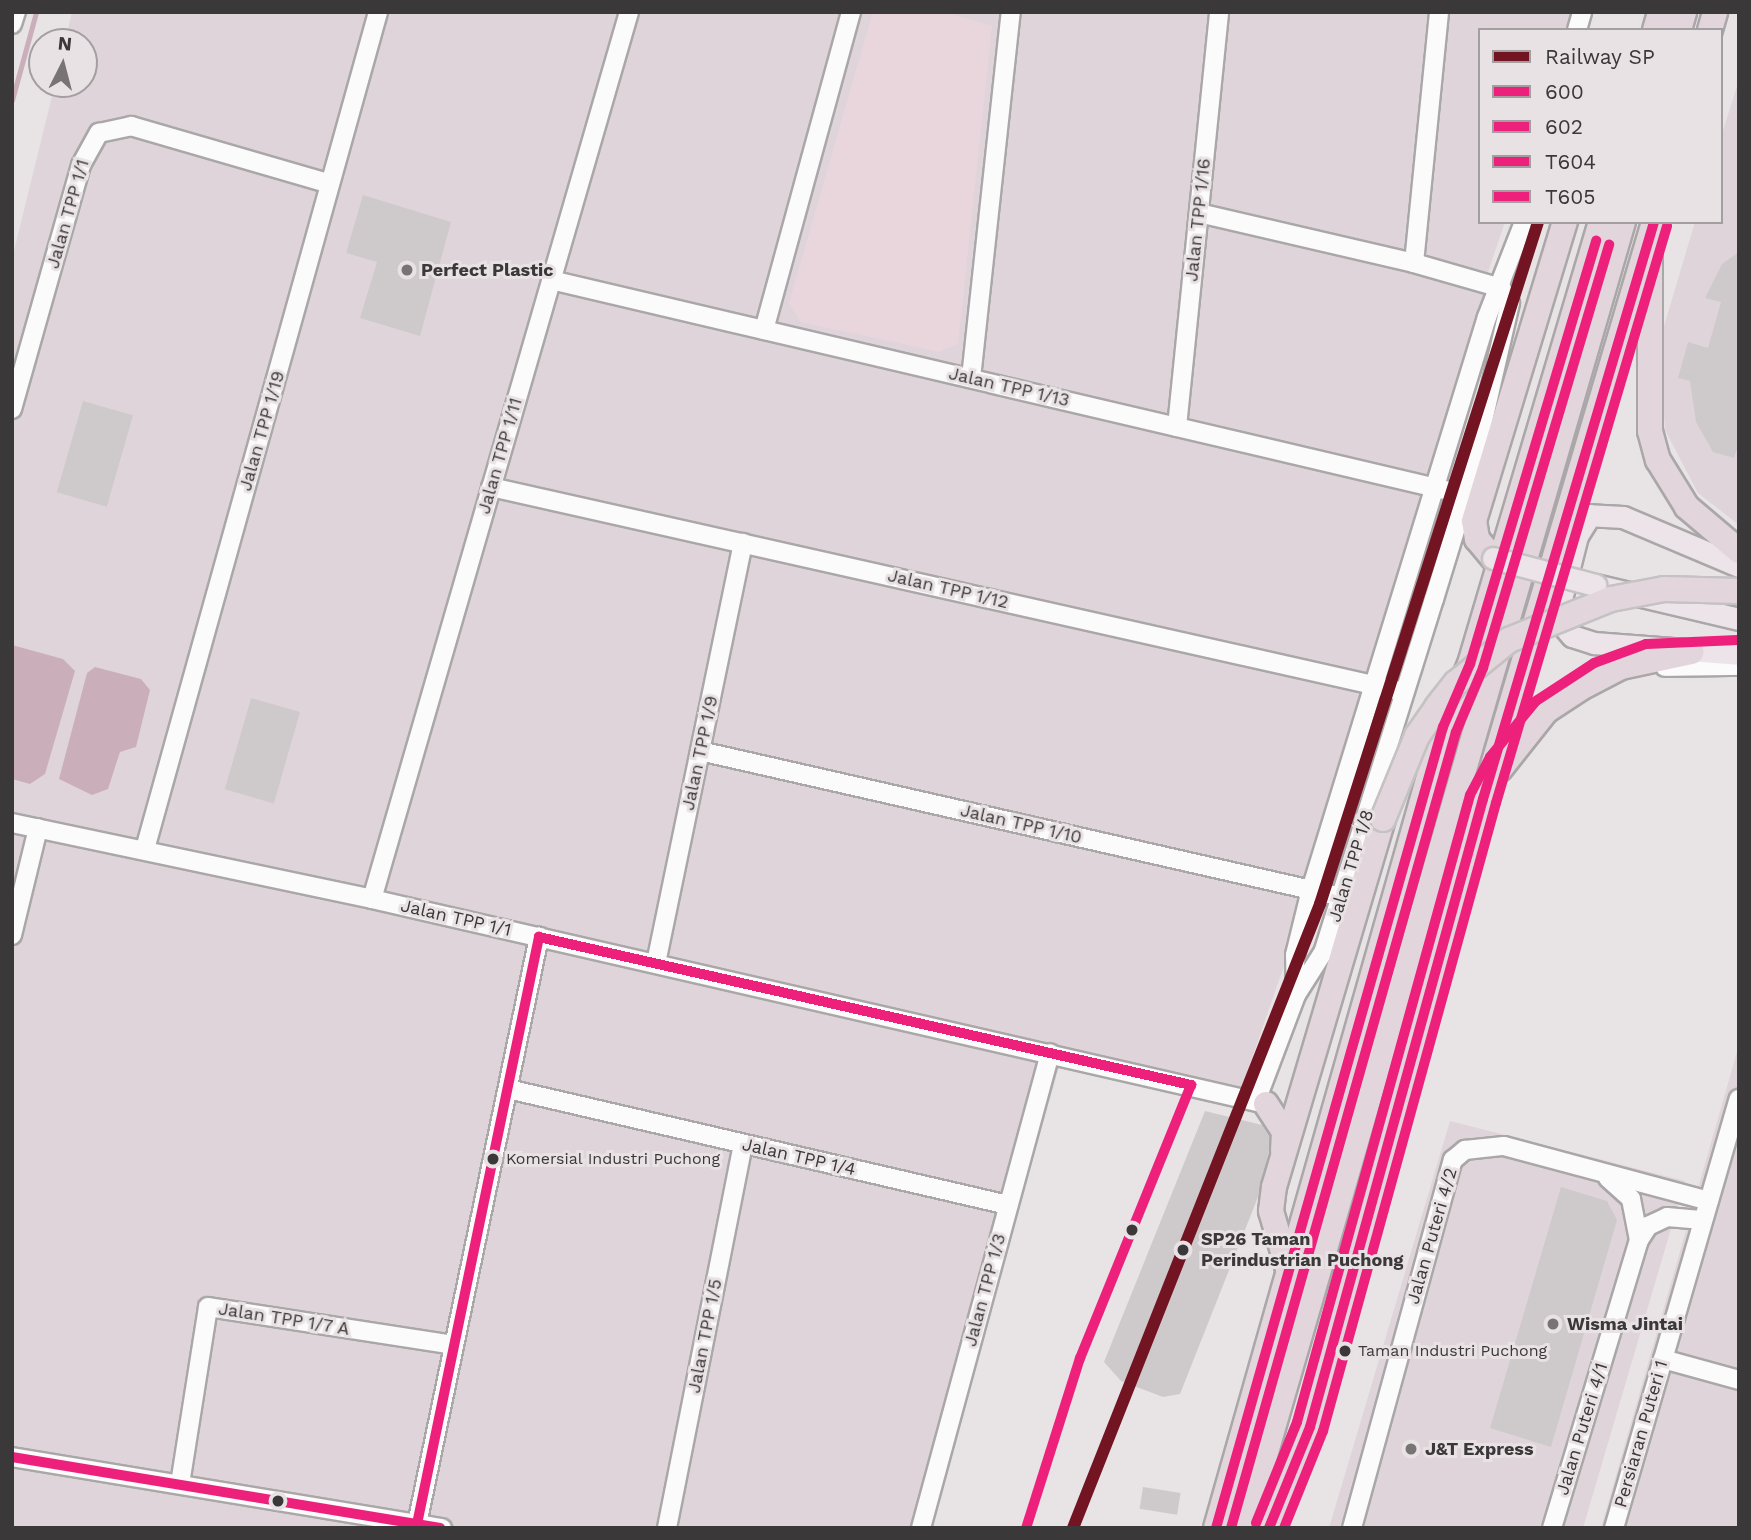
<!DOCTYPE html>
<style>
body{margin:0}
#map{position:relative;width:1751px;height:1540px;overflow:hidden;background:#e8e3e5;font-family:"Work Sans",sans-serif}
div>[style]{position:absolute}
[style*='--x']{left:calc(var(--x)*1px);top:calc(var(--y)*1px);width:calc(var(--w)*1px);rotate:calc(var(--a)*1deg)}
.built>*{inset:0;background:#dfd4d9}
.green>*{inset:0;background:#e9d6dd}
.water>*{inset:0;background:#caafba}
.stream>*{height:5px;margin:-2.5px;padding:0 2.5px;transform-origin:2.5px;border-radius:2.5px;background:#caafba}
.building>*{inset:0;background:#cecacc;transform-origin:0 0}
.roads{filter:drop-shadow(2px 0 #aaa7a8) drop-shadow(-2px 0 #aaa7a8) drop-shadow(0 2px #aaa7a8) drop-shadow(0 -2px #aaa7a8)}
.minor>*{height:18px;margin:-9px;padding:0 9px;transform-origin:9px;border-radius:9px;background:#fcfbfb}
.major>*{height:21px;margin:-10.5px;padding:0 10.5px;transform-origin:10.5px;border-radius:10.5px;background:#ece4e8}
.highway>*{height:24px;margin:-12px;padding:0 12px;transform-origin:12px;border-radius:12px;background:#e2d5db}
.bridges{filter:drop-shadow(2px 0 #c5c2c3) drop-shadow(-2px 0 #c5c2c3) drop-shadow(0 2px #c5c2c3) drop-shadow(0 -2px #c5c2c3)}
.major-bridge>*{height:21px;margin:-10.5px;padding:0 10.5px;transform-origin:10.5px;border-radius:10.5px;background:#ece4e8}
.highway-bridge>*{height:24px;margin:-12px;padding:0 12px;transform-origin:12px;border-radius:12px;background:#e2d5db}
.bus-1>*{height:10px;margin:-5px;padding:0 5px;transform-origin:5px;border-radius:5px;background:#ed207b}
.bus-2>*{height:10px;margin:-5px;padding:0 5px;transform-origin:5px;border-radius:5px;background:#ed207b}
.bus-3>*{height:10px;margin:-5px;padding:0 5px;transform-origin:5px;border-radius:5px;background:#ed207b}
.bus-4>*{height:10px;margin:-5px;padding:0 5px;transform-origin:5px;border-radius:5px;background:#ed207b}
.rail-1>*{height:12px;margin:-6px;padding:0 6px;transform-origin:6px;border-radius:6px;background:#721422}
.dots>*{width:19px;height:19px;translate:-50% -50%;box-sizing:border-box;border:4px solid #e9e2e5;border-radius:50%}
span{translate:-50% -50%;white-space:nowrap;text-align:center;line-height:1.15;-webkit-text-stroke:6px #e9e2e5;paint-order:stroke}
.bus-label{font-size:16px;color:#3b3839}
.left{translate:0 -50%;text-align:left}
.street-label{font-size:18px;color:#3b3839}
.poi-label{font-size:18px;color:#3b3839;font-weight:700}
.stop-label{font-size:18px;color:#3b3839;font-weight:700}
.frame{position:absolute;inset:0;border:14px solid #3b3839;pointer-events:none}
.legend{position:absolute;left:1478px;top:28px;width:245px;height:196px;box-sizing:border-box;background:#e9e2e5;border:2px solid #a39ea0;margin:0;padding:9px 12px;list-style:none;font-size:21px;color:#3b3839}
.legend li{display:flex;align-items:center;gap:14px;height:35px}
.legend b{width:35px;border:2px solid #a39ea0}
.north{position:absolute;left:28px;top:28px;width:70px;height:70px;box-sizing:border-box;background:#e9e2e5;border:2px solid #a39ea0;border-radius:50%;rotate:6deg;font-size:19px;font-weight:700;line-height:28px;text-align:center;color:#3b3839}
.north::after{content:'';display:block;margin:auto;width:24px;height:32px;background:#787475;clip-path:polygon(50% 0,100% 100%,50% 72%,0 100%)}
</style>
<div id="map">
<div class="built">
<i style="clip-path:polygon(72px 12px,1576px 12px,1570px 30px,1480px 30px,1480px 222px,1505px 222px,1487px 275px,1496px 305px,1379px 692px,1236px 1104px,1059px 1067px,928px 1528px,12px 1528px,12px 259px,55px 84px,84px 84px,84px 42px,65px 42px)"></i>
<i style="clip-path:polygon(1739px 80px,1739px 525px,1698px 493px,1665px 430px,1659px 343px,1695px 222px,1721px 222px,1721px 137px)"></i>
<i style="clip-path:polygon(1739px 1045px,1739px 1528px,1601px 1528px)"></i>
<i style="clip-path:polygon(1450px 1121px,1685px 1181px,1583px 1528px,1329px 1528px)"></i>
</div>
<div class="green">
<i style="clip-path:polygon(873px 12px,944px 12px,992px 26px,958px 344px,939px 352px,801px 322px,789px 303px)"></i>
</div>
<div class="water">
<i style="clip-path:polygon(12px 645px,63px 659px,75px 671px,45px 774px,30px 784px,12px 779px)"></i>
<i style="clip-path:polygon(95px 667px,141px 679px,150px 690px,136px 747px,120px 752px,108px 789px,92px 795px,59px 779px,87px 673px)"></i>
</div>
<div class="stream">
<i style="--x:12;--y:100;--w:91;--a:-74.7"></i>
</div>
<div class="building">
<i style="clip-path:polygon(363px 195px,451px 222px,420px 336px,360px 318px,377px 262px,346px 253px)"></i>
<i style="clip-path:polygon(1739px 252px,1739px 443px,1734px 458px,1713px 452px,1696px 422px,1690px 381px,1678px 378px,1688px 342px,1708px 348px,1721px 302px,1705px 298px,1722px 264px)"></i>
<i style="left:83px;top:401px;width:52px;height:95px;rotate:16deg"></i>
<i style="left:251px;top:698px;width:51px;height:95px;rotate:16deg"></i>
<i style="clip-path:polygon(1205px 1111px,1262px 1125px,1269px 1136px,1269px 1152px,1258px 1197px,1180px 1394px,1163px 1397px,1121px 1381px,1104px 1362px)"></i>
<i style="clip-path:polygon(1561px 1187px,1607px 1201px,1617px 1220px,1551px 1447px,1490px 1428px)"></i>
<i style="left:1143px;top:1487px;width:38px;height:22px;rotate:9deg"></i>
</div>
<div class="roads">
<div class="minor">
<i style="--x:12;--y:24;--w:13;--a:-72"></i>
<i style="--x:1577;--y:30;--w:19;--a:-74"></i>
<i style="--x:1199;--y:213;--w:221;--a:13.1"></i>
<i style="--x:1414;--y:263;--w:91;--a:16"></i>
<i style="--x:1501;--y:288;--w:17;--a:59"></i>
<i style="--x:1510;--y:303;--w:197;--a:102.9"></i>
<i style="--x:1466;--y:495;--w:109;--a:107.1"></i>
<i style="--x:1434;--y:599;--w:369;--a:107.4"></i>
<i style="--x:1324;--y:951;--w:52;--a:122.5"></i>
<i style="--x:1414;--y:263;--w:252;--a:-84.3"></i>
<i style="--x:551;--y:280;--w:940;--a:13.22"></i>
<i style="--x:764;--y:330;--w:330;--a:-74.7"></i>
<i style="--x:971;--y:378;--w:368;--a:-83.8"></i>
<i style="--x:12;--y:409;--w:254;--a:-74.2"></i>
<i style="--x:81;--y:165;--w:37;--a:-61"></i>
<i style="--x:99;--y:133;--w:33;--a:-12"></i>
<i style="--x:131;--y:126;--w:207;--a:16.2"></i>
<i style="--x:1177;--y:427;--w:417;--a:-84.2"></i>
<i style="--x:491;--y:487;--w:936;--a:12.65"></i>
<i style="--x:1665;--y:667;--w:74;--a:-0.8"></i>
<i style="--x:700;--y:751;--w:658;--a:12.81"></i>
<i style="--x:12;--y:823;--w:368;--a:11.9"></i>
<i style="--x:372;--y:899;--w:917;--a:12.92"></i>
<i style="--x:145;--y:849;--w:869;--a:-74.44"></i>
<i style="--x:372;--y:899;--w:923;--a:-73.84"></i>
<i style="--x:12;--y:935;--w:110;--a:-76.3"></i>
<i style="--x:656;--y:963;--w:429;--a:-78.3"></i>
<i style="--x:508;--y:1089;--w:513;--a:13.06"></i>
<i style="--x:1256;--y:1101;--w:113;--a:-69.3"></i>
<i style="--x:1296;--y:995;--w:40;--a:-91.4"></i>
<i style="--x:1295;--y:955;--w:67;--a:-76.2"></i>
<i style="--x:1311;--y:890;--w:599;--a:-72.93"></i>
<i style="--x:1487;--y:317;--w:102;--a:-68.7"></i>
<i style="--x:1608;--y:1178;--w:31;--a:42"></i>
<i style="--x:1631;--y:1199;--w:42;--a:79"></i>
<i style="--x:1663;--y:1359;--w:79;--a:15.4"></i>
<i style="--x:12;--y:1457;--w:436;--a:9.4"></i>
<i style="--x:180;--y:1484;--w:179;--a:-81"></i>
<i style="--x:208;--y:1307;--w:249;--a:8.8"></i>
<i style="--x:417;--y:1524;--w:600;--a:-78.26"></i>
<i style="--x:667;--y:1528;--w:391;--a:-78.8"></i>
<i style="--x:921;--y:1528;--w:492;--a:-74.8"></i>
<i style="--x:1352;--y:1528;--w:382;--a:-74.7"></i>
<i style="--x:1453;--y:1160;--w:16;--a:-40"></i>
<i style="--x:1465;--y:1150;--w:39;--a:-6"></i>
<i style="--x:1504;--y:1146;--w:212;--a:15"></i>
<i style="--x:1552;--y:1528;--w:301;--a:-73.2"></i>
<i style="--x:1639;--y:1240;--w:17;--a:-57"></i>
<i style="--x:1648;--y:1226;--w:21;--a:-25"></i>
<i style="--x:1667;--y:1217;--w:36;--a:5"></i>
<i style="--x:1614;--y:1528;--w:447;--a:-73.8"></i>
</div>
<div class="major">
<i style="--x:1739;--y:566;--w:126;--a:-157.1"></i>
<i style="--x:1623;--y:517;--w:33;--a:-177"></i>
<i style="--x:1590;--y:515;--w:25;--a:122"></i>
<i style="--x:1577;--y:536;--w:73;--a:104.2"></i>
<i style="--x:1559;--y:607;--w:16;--a:83"></i>
<i style="--x:1561;--y:623;--w:17;--a:50"></i>
<i style="--x:1572;--y:636;--w:23;--a:18"></i>
<i style="--x:1594;--y:643;--w:145;--a:4.3"></i>
<i style="--x:1595;--y:585;--w:148;--a:13.3"></i>
</div>
<div class="highway">
<i style="--x:1655;--y:30;--w:19;--a:-74"></i>
<i style="--x:1679;--y:30;--w:19;--a:-74"></i>
<i style="--x:1710;--y:30;--w:19;--a:-74"></i>
<i style="--x:1650;--y:257;--w:174;--a:90"></i>
<i style="--x:1650;--y:431;--w:30;--a:75"></i>
<i style="--x:1658;--y:460;--w:55;--a:58.3"></i>
<i style="--x:1687;--y:507;--w:68;--a:40.2"></i>
<i style="--x:1493;--y:558;--w:25;--a:-130"></i>
<i style="--x:1477;--y:539;--w:18;--a:-99"></i>
<i style="--x:1474;--y:521;--w:313;--a:-73.1"></i>
<i style="--x:1500;--y:769;--w:74;--a:-51.6"></i>
<i style="--x:1546;--y:711;--w:42;--a:-33.3"></i>
<i style="--x:1581;--y:688;--w:45;--a:-27.7"></i>
<i style="--x:1621;--y:667;--w:72;--a:-12.1"></i>
<i style="--x:1266;--y:1104;--w:33;--a:57"></i>
<i style="--x:1284;--y:1132;--w:18;--a:93"></i>
<i style="--x:1290;--y:1276;--w:68;--a:-106.3"></i>
<i style="--x:1271;--y:1211;--w:24;--a:-83"></i>
<i style="--x:1274;--y:1187;--w:384;--a:-73.5"></i>
<i style="--x:1216;--y:1528;--w:833;--a:-74.18"></i>
<i style="--x:1443;--y:727;--w:69;--a:-66.8"></i>
<i style="--x:1470;--y:664;--w:461;--a:-73.5"></i>
<i style="--x:1244;--y:1528;--w:1360;--a:-73.82"></i>
<i style="--x:1269;--y:1528;--w:109;--a:-67.9"></i>
<i style="--x:1310;--y:1427;--w:651;--a:-74.6"></i>
<i style="--x:1483;--y:799;--w:602;--a:-73.49"></i>
</div>
</div>
<div class="bridges">
<div class="major-bridge">
<i style="--x:1493;--y:558;--w:106;--a:14.8"></i>
</div>
<div class="highway-bridge">
<i style="--x:1383;--y:819;--w:90;--a:-67.7"></i>
<i style="--x:1417;--y:736;--w:35;--a:-55"></i>
<i style="--x:1437;--y:707;--w:31;--a:-52"></i>
<i style="--x:1456;--y:683;--w:68;--a:-39.1"></i>
<i style="--x:1509;--y:640;--w:110;--a:-21.9"></i>
<i style="--x:1611;--y:599;--w:54;--a:-10.7"></i>
<i style="--x:1664;--y:589;--w:75;--a:1.5"></i>
</div>
</div>
<div class="bus-1">
<i style="--x:1216;--y:1528;--w:833;--a:-74.18"></i>
<i style="--x:1443;--y:727;--w:69;--a:-66.8"></i>
<i style="--x:1470;--y:664;--w:442;--a:-73.4"></i>
<i style="--x:1269;--y:1528;--w:109;--a:-67.9"></i>
<i style="--x:1310;--y:1427;--w:651;--a:-74.6"></i>
<i style="--x:1483;--y:799;--w:602;--a:-73.49"></i>
</div>
<div class="bus-2">
<i style="--x:1231;--y:1528;--w:827;--a:-74.22"></i>
<i style="--x:1456;--y:732;--w:69;--a:-67.1"></i>
<i style="--x:1483;--y:668;--w:442;--a:-73.4"></i>
<i style="--x:1284;--y:1528;--w:105;--a:-68.1"></i>
<i style="--x:1323;--y:1431;--w:651;--a:-74.6"></i>
<i style="--x:1496;--y:803;--w:602;--a:-73.49"></i>
</div>
<div class="bus-3">
<i style="--x:12;--y:1457;--w:434;--a:9.4"></i>
<i style="--x:417;--y:1524;--w:600;--a:-78.26"></i>
<i style="--x:539;--y:937;--w:669;--a:12.79"></i>
<i style="--x:1191;--y:1085;--w:295;--a:112.1"></i>
<i style="--x:1080;--y:1358;--w:178;--a:107.6"></i>
</div>
<div class="bus-4">
<i style="--x:1256;--y:1523;--w:109;--a:-67.9"></i>
<i style="--x:1297;--y:1422;--w:650;--a:-74.57"></i>
<i style="--x:1470;--y:795;--w:43;--a:-62.2"></i>
<i style="--x:1490;--y:757;--w:72;--a:-50.6"></i>
<i style="--x:1536;--y:701;--w:69;--a:-33.2"></i>
<i style="--x:1594;--y:663;--w:55;--a:-20.1"></i>
<i style="--x:1646;--y:644;--w:92;--a:-2.5"></i>
</div>
<div class="rail-1">
<i style="--x:1073;--y:1528;--w:671;--a:-68.4"></i>
<i style="--x:1320;--y:904;--w:716;--a:-72.27"></i>
</div>
<div class="dots">
<i style="left:407px;top:270px;background:#787475"></i>
<i style="left:493px;top:1159px;background:#3b3839"></i>
<i style="left:1132px;top:1230px;background:#3b3839"></i>
<i style="left:1183px;top:1250px;background:#3b3839"></i>
<i style="left:1553px;top:1324px;background:#787475"></i>
<i style="left:1345px;top:1351px;background:#3b3839"></i>
<i style="left:1411px;top:1449px;background:#787475"></i>
<i style="left:278px;top:1501px;background:#3b3839"></i>
</div>
<div class="bus-label">
<span class="left" style="left:506px;top:1159px">Komersial Industri Puchong</span>
<span class="left" style="left:1358px;top:1351px">Taman Industri Puchong</span>
</div>
<div class="street-label">
<span style="left:68px;top:214px;rotate:-74deg">Jalan TPP 1/1</span>
<span style="left:1198px;top:220px;rotate:-84deg">Jalan TPP 1/16</span>
<span style="left:1009px;top:387px;rotate:13deg">Jalan TPP 1/13</span>
<span style="left:262px;top:431px;rotate:-74deg">Jalan TPP 1/19</span>
<span style="left:500px;top:456px;rotate:-74deg">Jalan TPP 1/11</span>
<span style="left:948px;top:589px;rotate:13deg">Jalan TPP 1/12</span>
<span style="left:700px;top:753px;rotate:-78deg">Jalan TPP 1/9</span>
<span style="left:1021px;top:824px;rotate:13deg">Jalan TPP 1/10</span>
<span style="left:1351px;top:866px;rotate:-73deg">Jalan TPP 1/8</span>
<span style="left:456px;top:918px;rotate:13deg">Jalan TPP 1/1</span>
<span style="left:799px;top:1157px;rotate:13deg">Jalan TPP 1/4</span>
<span style="left:1432px;top:1236px;rotate:-74deg">Jalan Puteri 4/2</span>
<span style="left:985px;top:1290px;rotate:-75deg">Jalan TPP 1/3</span>
<span style="left:284px;top:1319px;rotate:9deg">Jalan TPP 1/7 A</span>
<span style="left:705px;top:1336px;rotate:-79deg">Jalan TPP 1/5</span>
<span style="left:1582px;top:1429px;rotate:-73deg">Jalan Puteri 4/1</span>
<span style="left:1641px;top:1434px;rotate:-74deg">Persiaran Puteri 1</span>
</div>
<div class="poi-label">
<span class="left" style="left:421px;top:270px">Perfect Plastic</span>
<span class="left" style="left:1567px;top:1324px">Wisma Jintai</span>
<span class="left" style="left:1425px;top:1449px">J&amp;T Express</span>
</div>
<div class="stop-label">
<span class="left" style="left:1201px;top:1250px">SP26 Taman<br>Perindustrian Puchong</span>
</div>
<div class="frame"></div>
<ul class="legend">
<li><b style="height:9px;background:#721422"></b>Railway SP</li>
<li><b style="height:9px;background:#ed207b"></b>600</li>
<li><b style="height:9px;background:#ed207b"></b>602</li>
<li><b style="height:9px;background:#ed207b"></b>T604</li>
<li><b style="height:9px;background:#ed207b"></b>T605</li>
</ul>
<div class="north">N</div>
</div>
